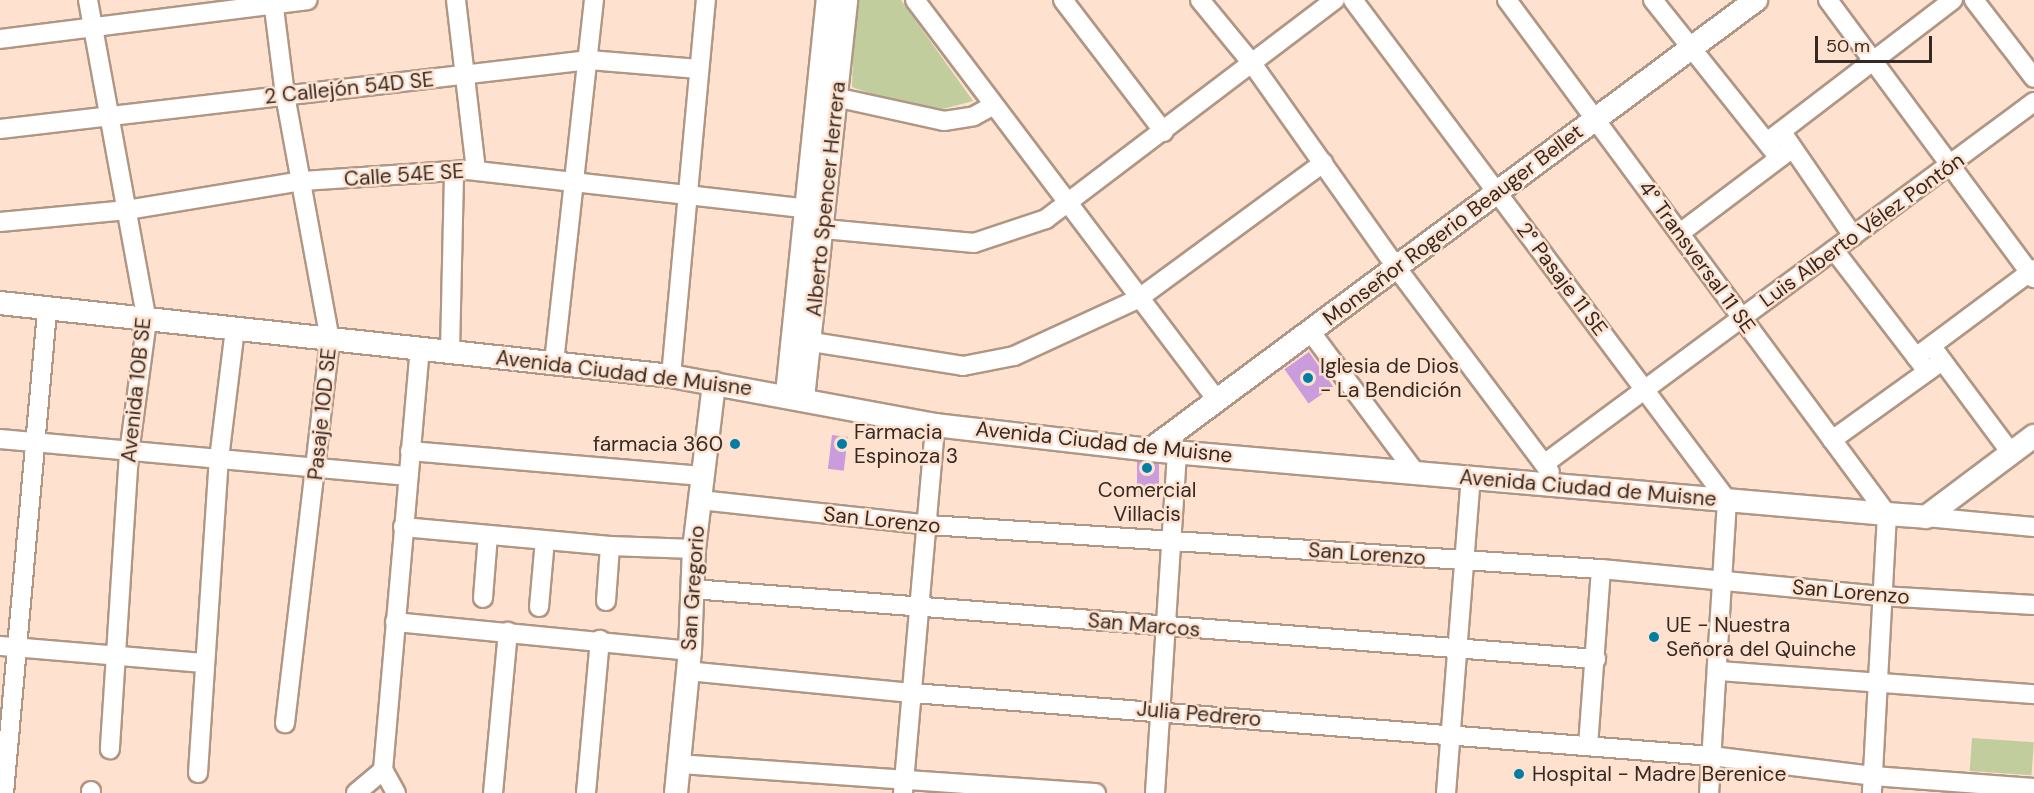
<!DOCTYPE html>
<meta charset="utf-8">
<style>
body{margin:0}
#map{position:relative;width:2034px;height:793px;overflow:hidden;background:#fee2cf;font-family:"DM Sans",sans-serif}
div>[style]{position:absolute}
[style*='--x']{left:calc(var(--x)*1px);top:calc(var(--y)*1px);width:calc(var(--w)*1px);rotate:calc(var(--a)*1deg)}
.green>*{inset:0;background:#c1cd9c;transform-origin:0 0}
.building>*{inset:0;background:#ca9cdb;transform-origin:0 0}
.roads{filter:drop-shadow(2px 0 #b09684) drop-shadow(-2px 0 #b09684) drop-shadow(0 2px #b09684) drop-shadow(0 -2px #b09684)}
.minor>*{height:18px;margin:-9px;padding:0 9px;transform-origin:9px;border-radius:9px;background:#fff}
.tertiary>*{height:22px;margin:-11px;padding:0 11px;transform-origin:11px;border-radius:11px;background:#fff}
.dots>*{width:16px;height:16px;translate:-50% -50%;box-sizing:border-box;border:3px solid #fee2cf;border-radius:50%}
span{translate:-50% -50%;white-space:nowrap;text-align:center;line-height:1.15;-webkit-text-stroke:5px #fee2cf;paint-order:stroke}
.street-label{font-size:21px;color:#352a23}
.poi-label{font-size:21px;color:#352a23}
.left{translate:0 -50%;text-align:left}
.right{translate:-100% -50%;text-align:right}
.scale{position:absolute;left:1815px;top:36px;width:117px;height:27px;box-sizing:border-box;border:3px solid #352a23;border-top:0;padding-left:8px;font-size:18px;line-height:21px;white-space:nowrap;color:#352a23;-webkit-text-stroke:4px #fee2cf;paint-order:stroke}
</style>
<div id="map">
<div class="green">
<i style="clip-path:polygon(855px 0,901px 0,973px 101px,939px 110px,914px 109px,852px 87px)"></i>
<i style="left:1972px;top:738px;width:62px;height:33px;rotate:4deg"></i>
</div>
<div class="building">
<i style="left:1309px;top:352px;width:42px;height:30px;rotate:55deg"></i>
<i style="left:832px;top:435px;width:16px;height:34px;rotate:7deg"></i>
<i style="left:1137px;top:461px;width:22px;height:36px"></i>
</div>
<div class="roads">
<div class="minor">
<i style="--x:88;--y:0;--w:325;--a:79.6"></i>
<i style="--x:147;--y:320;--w:134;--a:97.7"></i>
<i style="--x:129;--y:453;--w:297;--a:93.7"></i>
<i style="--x:273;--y:0;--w:96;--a:82.8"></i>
<i style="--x:285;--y:95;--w:249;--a:79.6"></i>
<i style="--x:330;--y:340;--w:386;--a:96.7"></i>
<i style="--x:456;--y:0;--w:171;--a:83.3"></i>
<i style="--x:915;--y:0;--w:501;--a:52.95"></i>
<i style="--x:1063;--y:0;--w:166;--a:52.6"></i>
<i style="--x:1200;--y:0;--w:80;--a:50.6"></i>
<i style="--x:1251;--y:62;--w:251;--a:54.7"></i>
<i style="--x:1396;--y:267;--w:256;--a:53.1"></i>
<i style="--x:1353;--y:0;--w:624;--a:53.2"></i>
<i style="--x:1727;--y:500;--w:294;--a:93.5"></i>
<i style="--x:1507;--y:0;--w:639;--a:53.52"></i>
<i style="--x:1887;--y:514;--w:279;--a:93.1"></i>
<i style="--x:1653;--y:0;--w:202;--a:51.4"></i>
<i style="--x:1828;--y:0;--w:346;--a:53.5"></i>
<i style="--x:1974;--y:0;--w:98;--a:52.4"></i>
<i style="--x:0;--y:39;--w:310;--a:-7.2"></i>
<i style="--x:844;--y:99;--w:102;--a:12.4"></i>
<i style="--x:944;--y:121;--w:30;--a:-9"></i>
<i style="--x:974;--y:116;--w:21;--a:-29"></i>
<i style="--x:0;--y:129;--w:593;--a:-6.68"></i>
<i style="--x:589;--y:60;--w:110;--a:4.7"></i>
<i style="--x:1786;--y:138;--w:119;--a:55.6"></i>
<i style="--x:1767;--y:142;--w:234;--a:-37.4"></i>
<i style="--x:0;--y:222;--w:128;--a:-5.4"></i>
<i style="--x:127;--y:210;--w:178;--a:-9.4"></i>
<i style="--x:303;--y:181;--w:165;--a:-3.8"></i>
<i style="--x:468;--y:170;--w:343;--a:6.5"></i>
<i style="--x:824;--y:229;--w:151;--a:5.3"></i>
<i style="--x:974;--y:243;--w:76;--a:-18.4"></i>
<i style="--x:1046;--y:219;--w:363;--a:-37.2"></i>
<i style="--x:1680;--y:233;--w:141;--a:-37"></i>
<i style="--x:1834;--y:250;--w:153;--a:52.5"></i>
<i style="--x:1310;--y:331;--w:176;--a:53.3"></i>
<i style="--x:812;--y:342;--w:153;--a:9"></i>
<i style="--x:963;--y:366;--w:52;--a:-11.1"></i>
<i style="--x:1014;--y:356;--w:136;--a:-24.7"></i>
<i style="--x:1138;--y:299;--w:230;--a:-36.3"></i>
<i style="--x:450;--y:351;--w:180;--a:-88.7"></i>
<i style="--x:1936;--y:352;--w:126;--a:53.4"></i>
<i style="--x:1916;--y:357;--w:147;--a:-36.7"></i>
<i style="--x:554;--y:362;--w:364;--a:-83.7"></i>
<i style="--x:671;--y:376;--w:378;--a:-84.7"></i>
<i style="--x:0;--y:439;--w:410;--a:5.2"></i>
<i style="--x:1832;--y:440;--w:135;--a:-35.7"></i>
<i style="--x:410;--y:451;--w:293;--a:4.9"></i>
<i style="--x:1544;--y:464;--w:609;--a:-36.46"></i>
<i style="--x:700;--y:500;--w:230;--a:6.2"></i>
<i style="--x:929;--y:525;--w:673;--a:3.75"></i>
<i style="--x:1601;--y:569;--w:281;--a:5.5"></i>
<i style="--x:1881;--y:596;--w:153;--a:3.4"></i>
<i style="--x:1926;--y:517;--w:108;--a:5.3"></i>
<i style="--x:403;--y:527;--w:208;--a:5.2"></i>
<i style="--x:610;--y:546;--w:84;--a:2"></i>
<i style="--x:692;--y:589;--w:907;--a:4.43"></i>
<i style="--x:483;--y:598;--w:63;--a:-85.5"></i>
<i style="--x:606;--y:601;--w:55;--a:-85.8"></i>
<i style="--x:539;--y:607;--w:67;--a:-84.9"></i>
<i style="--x:395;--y:622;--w:296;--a:5.6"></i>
<i style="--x:0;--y:646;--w:204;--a:4.8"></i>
<i style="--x:687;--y:671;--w:227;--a:5.6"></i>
<i style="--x:913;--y:693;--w:800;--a:4.51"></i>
<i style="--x:1711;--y:756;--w:163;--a:7"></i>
<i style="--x:1873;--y:776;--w:161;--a:4.3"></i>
<i style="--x:1718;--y:671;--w:317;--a:4.2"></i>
<i style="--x:1588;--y:746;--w:177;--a:-85.8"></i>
<i style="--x:679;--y:764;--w:418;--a:4"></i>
<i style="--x:198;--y:773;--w:315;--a:-86.2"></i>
<i style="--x:219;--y:459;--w:131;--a:-83"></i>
<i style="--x:4;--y:793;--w:487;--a:-84.9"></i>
<i style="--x:91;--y:793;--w:2;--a:-90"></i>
<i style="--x:356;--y:793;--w:35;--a:-40"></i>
<i style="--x:396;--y:793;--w:26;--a:-119"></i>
<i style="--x:383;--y:770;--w:424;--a:-85"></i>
<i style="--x:493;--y:793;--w:162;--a:-84.7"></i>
<i style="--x:586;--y:793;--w:154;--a:-84.8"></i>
<i style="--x:903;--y:793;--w:369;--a:-85"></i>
<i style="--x:1155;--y:793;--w:343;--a:-86.3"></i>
<i style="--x:1446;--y:793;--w:317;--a:-85.5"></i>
</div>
<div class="tertiary">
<i style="--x:0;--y:303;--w:675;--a:6.21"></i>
<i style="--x:671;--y:376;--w:269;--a:10.5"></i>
<i style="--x:935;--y:425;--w:216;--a:6.6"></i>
<i style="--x:1150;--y:450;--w:740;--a:4.96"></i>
<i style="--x:1887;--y:514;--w:39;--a:4"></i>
<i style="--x:1926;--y:517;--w:135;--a:-36.9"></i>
<i style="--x:787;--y:394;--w:396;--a:-84.1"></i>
<i style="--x:803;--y:398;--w:400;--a:-83.8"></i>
<i style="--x:1150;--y:450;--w:755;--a:-36.6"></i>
<i style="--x:676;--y:793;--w:143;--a:-84.4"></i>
<i style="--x:690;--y:651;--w:102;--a:-87.8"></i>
<i style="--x:694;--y:549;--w:167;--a:-83.1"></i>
</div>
</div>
<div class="dots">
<i style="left:1308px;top:378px;background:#007ea4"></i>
<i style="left:735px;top:444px;background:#007ea4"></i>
<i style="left:842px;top:444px;background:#007ea4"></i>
<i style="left:1147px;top:468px;background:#007ea4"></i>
<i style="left:1654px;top:637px;background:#007ea4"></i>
<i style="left:1519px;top:774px;background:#007ea4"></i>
</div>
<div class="street-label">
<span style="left:349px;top:88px;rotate:-6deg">2 Callejón 54D SE</span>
<span style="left:404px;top:175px;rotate:-4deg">Calle 54E SE</span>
<span style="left:826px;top:199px;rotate:-84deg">Alberto Spencer Herrera</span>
<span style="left:1453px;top:225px;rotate:-37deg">Monseñor Rogerio Beauger Bellet</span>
<span style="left:1862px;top:230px;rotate:-36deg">Luis Alberto Vélez Pontón</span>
<span style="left:1697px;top:257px;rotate:54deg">4° Transversal 11 SE</span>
<span style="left:1562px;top:279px;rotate:53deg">2° Pasaje 11 SE</span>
<span style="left:624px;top:373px;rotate:7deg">Avenida Ciudad de Muisne</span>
<span style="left:136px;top:390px;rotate:-84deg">Avenida 10B SE</span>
<span style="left:322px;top:414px;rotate:-84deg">Pasaje 10D SE</span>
<span style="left:1104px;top:442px;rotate:6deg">Avenida Ciudad de Muisne</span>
<span style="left:1588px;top:488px;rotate:5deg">Avenida Ciudad de Muisne</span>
<span style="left:882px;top:520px;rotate:6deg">San Lorenzo</span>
<span style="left:1367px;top:554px;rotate:4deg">San Lorenzo</span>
<span style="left:693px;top:588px;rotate:-86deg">San Gregorio</span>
<span style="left:1851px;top:592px;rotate:5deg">San Lorenzo</span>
<span style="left:1144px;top:625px;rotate:5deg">San Marcos</span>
<span style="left:1199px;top:714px;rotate:5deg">Julia Pedrero</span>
</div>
<div class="poi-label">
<span class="left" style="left:1320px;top:378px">Iglesia de Dios<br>- La Bendición</span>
<span class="left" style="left:854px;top:444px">Farmacia<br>Espinoza 3</span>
<span class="right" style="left:723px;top:444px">farmacia 360</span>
<span style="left:1147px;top:502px">Comercial<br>Villacis</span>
<span class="left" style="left:1666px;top:637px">UE - Nuestra<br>Señora del Quinche</span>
<span class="left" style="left:1532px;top:774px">Hospital - Madre Berenice</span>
</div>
<div class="scale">50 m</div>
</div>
